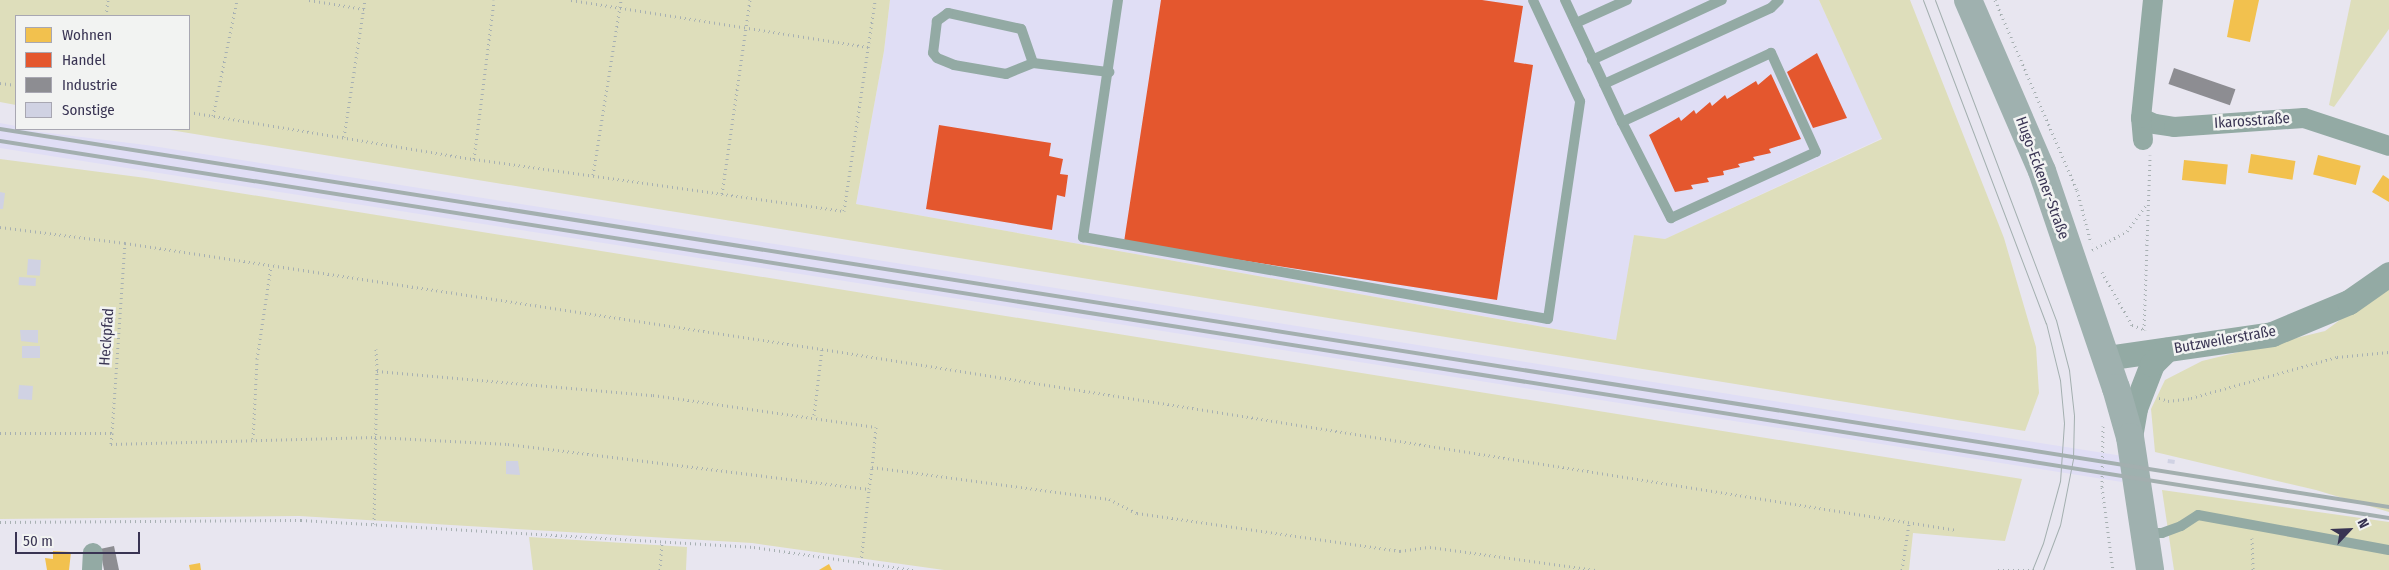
<!DOCTYPE html>
<meta charset="utf-8">
<style>
body{margin:0}
#map{position:relative;width:2389px;height:570px;overflow:hidden;background:#e8e6f0;font-family:"Fira Sans Condensed",sans-serif}
div>[style]{position:absolute}
[style*='--x']{left:calc(var(--x)*1px);top:calc(var(--y)*1px);width:calc(var(--w)*1px);rotate:calc(var(--a)*1deg)}
.built>*{inset:0;background:#e0def5}
.green>*{inset:0;background:#dedebb}
.homes>*{inset:0;background:#f2c14e;transform-origin:0 0}
.shops>*{inset:0;background:#e4572e}
.industry>*{inset:0;background:#8d8d92;transform-origin:0 0}
.building>*{inset:0;background:#d0d2e3;transform-origin:0 0}
.path>*{height:3px;margin-top:-1.5px;transform-origin:0;background:repeating-linear-gradient(90deg,#a7b0b2 0 1px,transparent 0 5px)}
.service>*{height:10px;margin:-5px;padding:0 5px;transform-origin:5px;border-radius:5px;background:#93aaa4}
.minor>*{height:20px;margin:-10px;padding:0 10px;transform-origin:10px;border-radius:10px;background:#93aaa4}
.tertiary>*{height:25px;margin:-12.5px;padding:0 12.5px;transform-origin:12.5px;border-radius:12.5px;background:#93aaa4}
.secondary>*{height:28px;margin:-14px;padding:0 14px;transform-origin:14px;border-radius:14px;background:#9fb1af}
.tram>*{height:1px;margin:-0.5px;padding:0 0.5px;transform-origin:0.5px;border-radius:0.5px;background:#a3afaf}
.rail>*{height:4px;margin:-2px;padding:0 2px;transform-origin:2px;border-radius:2px;background:#a3afaf}
span{translate:-50% -50%;white-space:nowrap;text-align:center;line-height:1.15;-webkit-text-stroke:5px #f2f3f2;paint-order:stroke}
.street-label{font-size:15px;color:#393453}
.legend{position:absolute;left:15px;top:15px;width:175px;height:115px;box-sizing:border-box;background:#f2f3f2;border:1px solid #a8a7b2;margin:0;padding:6px 9px;list-style:none;font-size:15px;color:#393453}
.legend li{display:flex;align-items:center;gap:10px;height:25px}
.legend b{width:25px;border:1px solid #a8a7b2}
.north{position:absolute;left:2324px;top:505px;width:50px;height:50px;-webkit-text-stroke:4px #f2f3f2;paint-order:stroke;rotate:65deg;font-size:14px;font-weight:700;line-height:20px;text-align:center;color:#393453}
.north::after{content:'';display:block;margin:auto;width:18px;height:22px;background:#393453;clip-path:polygon(50% 0,100% 100%,50% 72%,0 100%)}
.scale{position:absolute;left:15px;top:532px;width:125px;height:22px;box-sizing:border-box;border:2px solid #393453;border-top:0;padding-left:6px;font-size:15px;line-height:18px;white-space:nowrap;color:#393453;-webkit-text-stroke:4px #f2f3f2;paint-order:stroke}
</style>
<div id="map">
<div class="built">
<i style="clip-path:polygon(890px 0,1819px 0,1882px 138px,1665px 239px,1634px 235px,1617px 340px,856px 204px,884px 51px)"></i>
<i style="clip-path:polygon(0 123px,16px 126px,16px 129px,146px 145px,2123px 456px,2122px 482px,0 148px)"></i>
</div>
<div class="green">
<i style="clip-path:polygon(0 0,890px 0,884px 51px,856px 204px,1616px 340px,1634px 235px,1665px 239px,1882px 139px,1819px 0,1910px 0,2004px 238px,2036px 347px,2039px 393px,2025px 431px,164px 129px,189px 129px,189px 16px,16px 16px,16px 105px,0 102px)"></i>
<i style="clip-path:polygon(2351px 0,2389px 0,2389px 29px,2334px 107px,2329px 105px)"></i>
<i style="clip-path:polygon(0 159px,146px 178px,2022px 479px,2005px 541px,1913px 533px,1909px 570px,944px 570px,752px 543px,299px 516px,0 519px)"></i>
<i style="clip-path:polygon(2389px 284px,2389px 512px,2316px 490px,2155px 452px,2151px 409px,2165px 380px,2202px 361px,2325px 331px)"></i>
<i style="clip-path:polygon(2162px 490px,2389px 522px,2389px 570px,2174px 570px)"></i>
<i style="clip-path:polygon(529px 537px,687px 547px,686px 570px,533px 570px)"></i>
</div>
<div class="homes">
<i style="clip-path:polygon(2234px 0,2259px 0,2250px 42px,2227px 37px)"></i>
<i style="left:2251px;top:154px;width:45px;height:19px;rotate:9deg"></i>
<i style="left:2318px;top:155px;width:44px;height:20px;rotate:14deg"></i>
<i style="left:2184px;top:160px;width:44px;height:20px;rotate:6deg"></i>
<i style="clip-path:polygon(2383px 175px,2389px 179px,2389px 202px,2372px 192px)"></i>
<i style="clip-path:polygon(53px 551px,71px 552px,69px 570px,47px 570px,45px 558px,53px 559px)"></i>
<i style="clip-path:polygon(200px 563px,201px 570px,190px 570px,189px 565px)"></i>
<i style="clip-path:polygon(829px 564px,832px 570px,819px 570px)"></i>
</div>
<div class="shops">
<i style="clip-path:polygon(1161px 0,1482px 0,1523px 6px,1514px 62px,1533px 65px,1497px 300px,1124px 242px)"></i>
<i style="clip-path:polygon(1817px 53px,1847px 118px,1813px 128px,1787px 72px)"></i>
<i style="clip-path:polygon(1771px 74px,1801px 139px,1769px 149px,1771px 153px,1753px 157px,1755px 160px,1738px 164px,1740px 167px,1723px 171px,1724px 175px,1707px 178px,1709px 182px,1691px 185px,1693px 189px,1675px 192px,1649px 135px,1679px 117px,1681px 121px,1694px 110px,1696px 114px,1710px 102px,1712px 106px,1725px 95px,1727px 99px,1756px 81px,1758px 85px)"></i>
<i style="clip-path:polygon(939px 125px,1051px 143px,1049px 156px,1063px 159px,1060px 174px,1068px 175px,1065px 197px,1057px 195px,1052px 230px,926px 209px)"></i>
</div>
<div class="industry">
<i style="left:2174px;top:68px;width:65px;height:17px;rotate:19deg"></i>
<i style="clip-path:polygon(114px 546px,119px 570px,104px 570px,100px 549px)"></i>
</div>
<div class="building">
<i style="clip-path:polygon(0 192px,5px 193px,3px 209px,0 209px)"></i>
<i style="left:28px;top:259px;width:13px;height:16px;rotate:4deg"></i>
<i style="left:19px;top:277px;width:17px;height:8px;rotate:3deg"></i>
<i style="clip-path:polygon(20px 330px,38px 330px,38px 343px,21px 341px)"></i>
<i style="left:40px;top:346px;width:12px;height:18px;rotate:90deg"></i>
<i style="left:19px;top:385px;width:14px;height:14px;rotate:4deg"></i>
<i style="left:2168px;top:459px;width:7px;height:4px;rotate:8deg"></i>
<i style="clip-path:polygon(506px 461px,518px 461px,520px 475px,506px 474px)"></i>
</div>
<div class="path">
<i style="--x:309;--y:0;--w:56;--a:9.3"></i>
<i style="--x:571;--y:0;--w:301;--a:9"></i>
<i style="--x:1995;--y:0;--w:207;--a:66.7"></i>
<i style="--x:2077;--y:190;--w:55;--a:75.2"></i>
<i style="--x:106;--y:16;--w:16;--a:-83"></i>
<i style="--x:0;--y:83;--w:16;--a:7"></i>
<i style="--x:189;--y:112;--w:289;--a:9.4"></i>
<i style="--x:474;--y:159;--w:374;--a:8"></i>
<i style="--x:844;--y:211;--w:213;--a:-81.6"></i>
<i style="--x:213;--y:116;--w:118;--a:-78.3"></i>
<i style="--x:344;--y:137;--w:139;--a:-81.3"></i>
<i style="--x:474;--y:159;--w:160;--a:-82.8"></i>
<i style="--x:593;--y:175;--w:177;--a:-80.9"></i>
<i style="--x:722;--y:194;--w:196;--a:-81.8"></i>
<i style="--x:0;--y:227;--w:126;--a:7.3"></i>
<i style="--x:125;--y:243;--w:705;--a:8.65"></i>
<i style="--x:822;--y:349;--w:1149;--a:9.06"></i>
<i style="--x:2092;--y:250;--w:40;--a:-28"></i>
<i style="--x:2127;--y:231;--w:31;--a:-54"></i>
<i style="--x:2102;--y:272;--w:61;--a:60.5"></i>
<i style="--x:2132;--y:325;--w:15;--a:20"></i>
<i style="--x:2144;--y:330;--w:175;--a:-88"></i>
<i style="--x:376;--y:349;--w:22;--a:87"></i>
<i style="--x:2159;--y:398;--w:9;--a:18"></i>
<i style="--x:2168;--y:401;--w:23;--a:-7"></i>
<i style="--x:2191;--y:398;--w:152;--a:-15.7"></i>
<i style="--x:2337;--y:357;--w:52;--a:-5.5"></i>
<i style="--x:814;--y:415;--w:66;--a:-83.1"></i>
<i style="--x:2103;--y:426;--w:61;--a:90.9"></i>
<i style="--x:2102;--y:487;--w:84;--a:82.5"></i>
<i style="--x:0;--y:433;--w:112;--a:0"></i>
<i style="--x:112;--y:433;--w:11;--a:95"></i>
<i style="--x:111;--y:444;--w:264;--a:-1.5"></i>
<i style="--x:375;--y:437;--w:133;--a:3"></i>
<i style="--x:508;--y:444;--w:364;--a:7.1"></i>
<i style="--x:869;--y:489;--w:22;--a:-82"></i>
<i style="--x:872;--y:467;--w:239;--a:7.7"></i>
<i style="--x:1109;--y:499;--w:31;--a:27"></i>
<i style="--x:1137;--y:513;--w:266;--a:8.2"></i>
<i style="--x:1400;--y:551;--w:30;--a:-8"></i>
<i style="--x:1430;--y:547;--w:167;--a:7.9"></i>
<i style="--x:112;--y:433;--w:190;--a:-86.1"></i>
<i style="--x:253;--y:439;--w:80;--a:-87.1"></i>
<i style="--x:257;--y:359;--w:94;--a:-81.4"></i>
<i style="--x:0;--y:522;--w:301;--a:-0.4"></i>
<i style="--x:301;--y:520;--w:454;--a:3.4"></i>
<i style="--x:754;--y:547;--w:161;--a:8.2"></i>
<i style="--x:374;--y:524;--w:153;--a:-88.9"></i>
<i style="--x:377;--y:371;--w:277;--a:5"></i>
<i style="--x:653;--y:395;--w:225;--a:8.2"></i>
<i style="--x:876;--y:427;--w:40;--a:95.7"></i>
<i style="--x:2252;--y:538;--w:32;--a:88"></i>
<i style="--x:861;--y:562;--w:73;--a:-83.7"></i>
<i style="--x:660;--y:570;--w:29;--a:-86"></i>
<i style="--x:1902;--y:570;--w:48;--a:-81.5"></i>
<i style="--x:1998;--y:570;--w:36;--a:0"></i>
</div>
<div class="service">
<i style="--x:1118;--y:0;--w:240;--a:98.4"></i>
<i style="--x:1083;--y:237;--w:472;--a:10"></i>
<i style="--x:1548;--y:319;--w:220;--a:-81.6"></i>
<i style="--x:1580;--y:101;--w:111;--a:-115"></i>
<i style="--x:1565;--y:0;--w:135;--a:65"></i>
<i style="--x:1622;--y:122;--w:108;--a:63"></i>
<i style="--x:1671;--y:218;--w:159;--a:-24.5"></i>
<i style="--x:1816;--y:152;--w:109;--a:-114.4"></i>
<i style="--x:1771;--y:53;--w:164;--a:155.2"></i>
<i style="--x:1576;--y:23;--w:56;--a:-24.3"></i>
<i style="--x:1592;--y:60;--w:143;--a:-24.8"></i>
<i style="--x:1033;--y:63;--w:36;--a:-109"></i>
<i style="--x:1021;--y:29;--w:75;--a:-167.6"></i>
<i style="--x:948;--y:13;--w:14;--a:144"></i>
<i style="--x:937;--y:21;--w:32;--a:97"></i>
<i style="--x:933;--y:53;--w:6;--a:51"></i>
<i style="--x:937;--y:58;--w:18;--a:22"></i>
<i style="--x:954;--y:65;--w:53;--a:9.8"></i>
<i style="--x:1006;--y:74;--w:29;--a:-22"></i>
<i style="--x:1033;--y:63;--w:77;--a:6.8"></i>
<i style="--x:1604;--y:84;--w:183;--a:-24.5"></i>
<i style="--x:1771;--y:8;--w:11;--a:-45"></i>
<i style="--x:2146;--y:533;--w:16;--a:0"></i>
<i style="--x:2162;--y:533;--w:20;--a:-20"></i>
<i style="--x:2181;--y:526;--w:20;--a:-33"></i>
<i style="--x:2198;--y:515;--w:194;--a:10.4"></i>
</div>
<div class="minor">
<i style="--x:2141;--y:118;--w:15;--a:23"></i>
<i style="--x:2155;--y:124;--w:19;--a:9"></i>
<i style="--x:2174;--y:127;--w:130;--a:-4"></i>
<i style="--x:2304;--y:118;--w:89;--a:18.2"></i>
<i style="--x:2143;--y:140;--w:22;--a:-95"></i>
<i style="--x:2141;--y:118;--w:119;--a:-84.2"></i>
<i style="--x:92;--y:570;--w:17;--a:-87"></i>
</div>
<div class="tertiary">
<i style="--x:2106;--y:358;--w:168;--a:-8.2"></i>
<i style="--x:2272;--y:334;--w:83;--a:-22.6"></i>
<i style="--x:2349;--y:302;--w:49;--a:-35"></i>
<i style="--x:2130;--y:437;--w:29;--a:-80"></i>
<i style="--x:2135;--y:408;--w:47;--a:-68.9"></i>
<i style="--x:2152;--y:364;--w:20;--a:-45"></i>
</div>
<div class="secondary">
<i style="--x:1968;--y:0;--w:186;--a:66.6"></i>
<i style="--x:2042;--y:171;--w:229;--a:71.2"></i>
<i style="--x:2116;--y:388;--w:51;--a:74.1"></i>
<i style="--x:2130;--y:437;--w:134;--a:81.4"></i>
</div>
<div class="tram">
<i style="--x:1923;--y:0;--w:346;--a:69.2"></i>
<i style="--x:2046;--y:323;--w:59;--a:76.2"></i>
<i style="--x:2060;--y:380;--w:43;--a:84.7"></i>
<i style="--x:2064;--y:423;--w:58;--a:93.9"></i>
<i style="--x:2060;--y:481;--w:64;--a:105.3"></i>
<i style="--x:2043;--y:543;--w:29;--a:112"></i>
<i style="--x:1935;--y:0;--w:342;--a:69.3"></i>
<i style="--x:2056;--y:320;--w:52;--a:75.4"></i>
<i style="--x:2069;--y:370;--w:45;--a:83.7"></i>
<i style="--x:2074;--y:415;--w:44;--a:91.3"></i>
<i style="--x:2073;--y:459;--w:67;--a:101.1"></i>
<i style="--x:2060;--y:525;--w:48;--a:110.7"></i>
</div>
<div class="rail">
<i style="--x:0;--y:129;--w:2419;--a:8.99"></i>
<i style="--x:0;--y:141;--w:2419;--a:8.97"></i>
</div>
<div class="street-label">
<span style="left:2252px;top:121px;rotate:-4deg">Ikarosstraße</span>
<span style="left:2042px;top:178px;rotate:70deg">Hugo-Eckener-Straße</span>
<span style="left:107px;top:337px;rotate:-86deg">Heckpfad</span>
<span style="left:2225px;top:340px;rotate:-10deg">Butzweilerstraße</span>
</div>
<ul class="legend">
<li><b style="height:14px;background:#f2c14e"></b>Wohnen</li>
<li><b style="height:14px;background:#e4572e"></b>Handel</li>
<li><b style="height:14px;background:#8d8d92"></b>Industrie</li>
<li><b style="height:14px;background:#d0d2e3"></b>Sonstige</li>
</ul>
<div class="north">N</div>
<div class="scale">50 m</div>
</div>
